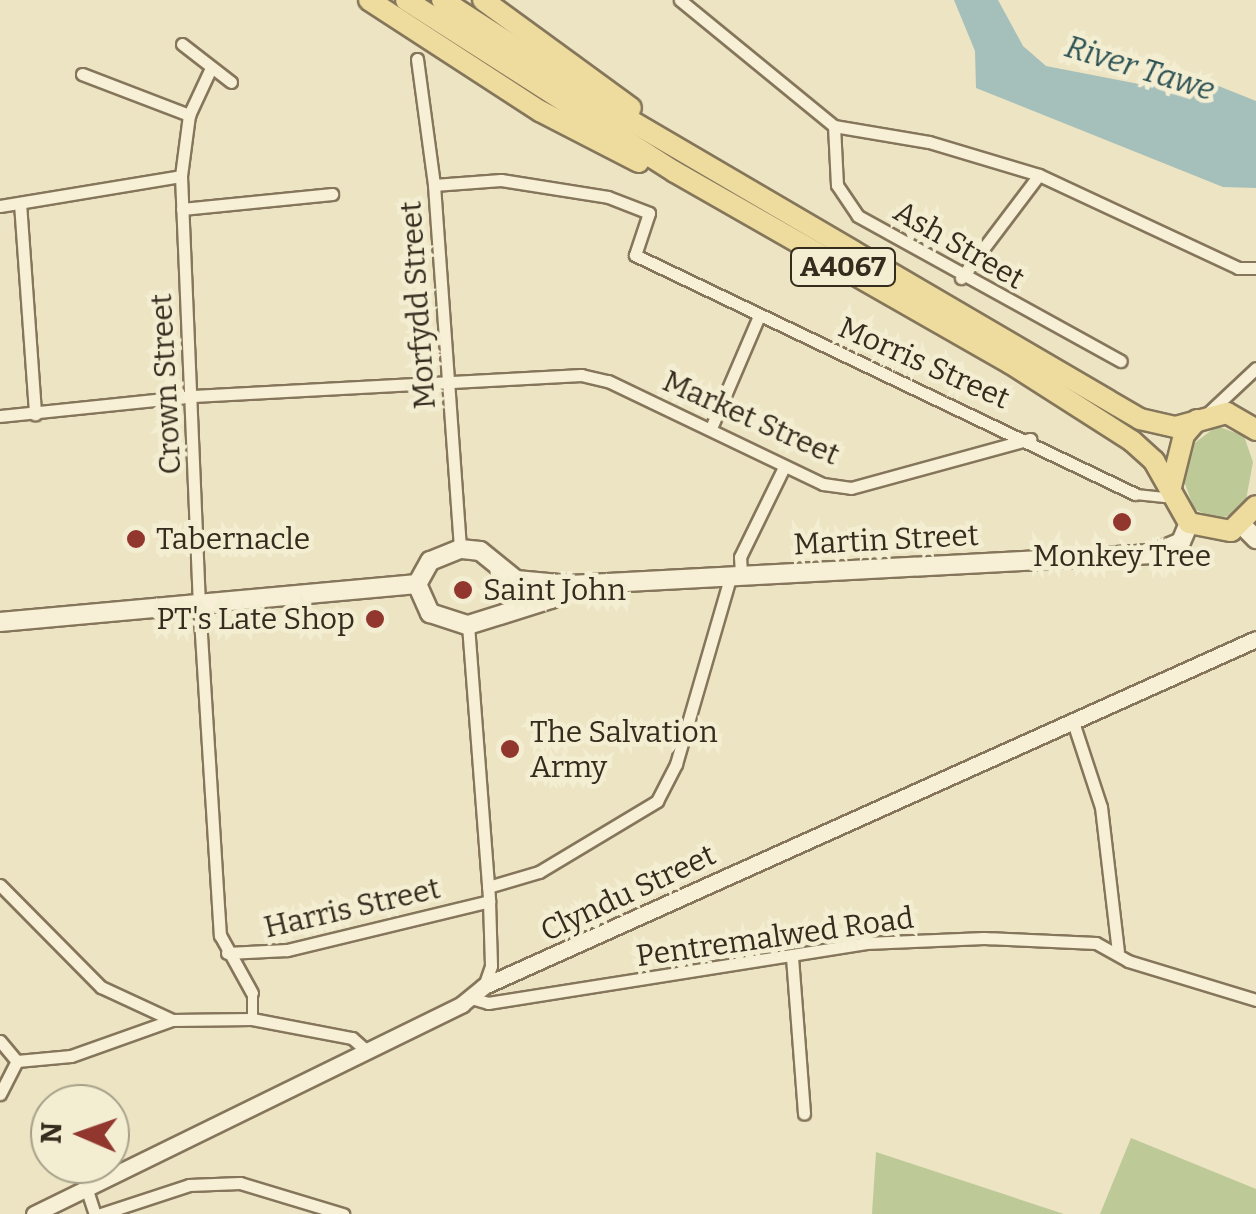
<!DOCTYPE html>
<style>
body{margin:0}
#map{position:relative;width:1256px;height:1214px;overflow:hidden;background:#ece4c3;font-family:Bitter,serif}
div>[style]{position:absolute}
[style*='--x']{left:calc(var(--x)*1px);top:calc(var(--y)*1px);width:calc(var(--w)*1px);rotate:calc(var(--a)*1deg)}
.green>*{inset:0;background:#bec998}
.water>*{inset:0;background:#a5bfba}
.roads{filter:drop-shadow(2px 0 #85765b) drop-shadow(-2px 0 #85765b) drop-shadow(0 2px #85765b) drop-shadow(0 -2px #85765b)}
.pedestrian>*{height:9px;margin:-4.5px;padding:0 4.5px;transform-origin:4.5px;border-radius:4.5px;background:#f7f0d6}
.minor>*{height:11px;margin:-5.5px;padding:0 5.5px;transform-origin:5.5px;border-radius:5.5px;background:#f7f0d6}
.tertiary>*{height:15px;margin:-7.5px;padding:0 7.5px;transform-origin:7.5px;border-radius:7.5px;background:#f7f0d6}
.secondary>*{height:18px;margin:-9px;padding:0 9px;transform-origin:9px;border-radius:9px;background:#f7f0d6}
.primary>*{height:20px;margin:-10px;padding:0 10px;transform-origin:10px;border-radius:10px;background:#eddc9d}
.dots>*{width:28px;height:28px;translate:-50% -50%;box-sizing:border-box;border:5px solid #f3edd2;border-radius:50%}
span{translate:-50% -50%;white-space:nowrap;text-align:center;line-height:1.15;-webkit-text-stroke:9px #f3edd2;paint-order:stroke}
.shield-label span{padding:2px 8px;background:#f3edd2;border:2px solid;border-radius:8px;-webkit-text-stroke-width:0}
.shield-label{font-size:28px;color:#362c1e;font-weight:700}
.street-label{font-size:30px;color:#362c1e}
.poi-label{font-size:30px;color:#362c1e}
.left{translate:0 -50%;text-align:left}
.right{translate:-100% -50%;text-align:right}
.water-label{font-size:32px;color:#2e5355;font-style:italic}
.north{position:absolute;left:30px;top:1084px;width:100px;height:100px;box-sizing:border-box;background:#f3edd2;border:2px solid #a7a08a;border-radius:50%;rotate:272deg;font-size:28px;font-weight:700;line-height:40px;text-align:center;color:#362c1e}
.north::after{content:'';display:block;margin:auto;width:35px;height:45px;background:#91372e;clip-path:polygon(50% 0,100% 100%,50% 72%,0 100%)}
</style>
<div id="map">
<div class="green">
<i style="clip-path:polygon(1217px 426px,1244px 436px,1253px 462px,1246px 500px,1234px 514px,1217px 519px,1194px 509px,1184px 481px,1192px 445px)"></i>
<i style="clip-path:polygon(1131px 1138px,1256px 1189px,1256px 1214px,1100px 1214px)"></i>
<i style="clip-path:polygon(876px 1152px,1064px 1214px,872px 1214px)"></i>
</div>
<div class="water">
<i style="clip-path:polygon(954px 0,998px 0,1023px 46px,1046px 66px,1144px 85px,1216px 85px,1256px 101px,1256px 188px,1223px 187px,976px 88px,975px 51px)"></i>
</div>
<div class="roads">
<div class="pedestrian">
<i style="--x:1135;--y:494;--w:37;--a:6"></i>
<i style="--x:252;--y:993;--w:26;--a:90"></i>
</div>
<div class="minor">
<i style="--x:680;--y:0;--w:199;--a:39.3"></i>
<i style="--x:834;--y:126;--w:96;--a:9.6"></i>
<i style="--x:929;--y:142;--w:115;--a:16.7"></i>
<i style="--x:1039;--y:175;--w:220;--a:25"></i>
<i style="--x:1238;--y:268;--w:18;--a:0"></i>
<i style="--x:182;--y:44;--w:62;--a:37.8"></i>
<i style="--x:417;--y:59;--w:127;--a:82.3"></i>
<i style="--x:434;--y:185;--w:365;--a:85.9"></i>
<i style="--x:210;--y:70;--w:50;--a:115"></i>
<i style="--x:189;--y:115;--w:62;--a:97.5"></i>
<i style="--x:181;--y:176;--w:427;--a:87.6"></i>
<i style="--x:199;--y:603;--w:333;--a:86.4"></i>
<i style="--x:220;--y:935;--w:66;--a:61.1"></i>
<i style="--x:82;--y:74;--w:115;--a:21"></i>
<i style="--x:834;--y:126;--w:59;--a:87.1"></i>
<i style="--x:837;--y:185;--w:37;--a:56"></i>
<i style="--x:858;--y:216;--w:300;--a:28.9"></i>
<i style="--x:434;--y:185;--w:67;--a:-4.3"></i>
<i style="--x:501;--y:180;--w:108;--a:9"></i>
<i style="--x:608;--y:197;--w:44;--a:21.3"></i>
<i style="--x:649;--y:213;--w:44;--a:108.4"></i>
<i style="--x:635;--y:255;--w:554;--a:25.55"></i>
<i style="--x:20;--y:203;--w:212;--a:85.9"></i>
<i style="--x:0;--y:206;--w:183;--a:-9.4"></i>
<i style="--x:182;--y:209;--w:151;--a:-5.7"></i>
<i style="--x:961;--y:278;--w:129;--a:-52.9"></i>
<i style="--x:1207;--y:414;--w:67;--a:-43.2"></i>
<i style="--x:0;--y:416;--w:194;--a:-5.9"></i>
<i style="--x:193;--y:396;--w:389;--a:-3.1"></i>
<i style="--x:581;--y:375;--w:28;--a:13"></i>
<i style="--x:608;--y:381;--w:238;--a:25.6"></i>
<i style="--x:823;--y:484;--w:28;--a:8"></i>
<i style="--x:851;--y:488;--w:186;--a:-15.3"></i>
<i style="--x:711;--y:428;--w:122;--a:-66.8"></i>
<i style="--x:741;--y:575;--w:18;--a:-93"></i>
<i style="--x:740;--y:557;--w:100;--a:-63.9"></i>
<i style="--x:468;--y:625;--w:277;--a:85.6"></i>
<i style="--x:489;--y:901;--w:65;--a:88.2"></i>
<i style="--x:491;--y:966;--w:21;--a:109"></i>
<i style="--x:1073;--y:722;--w:89;--a:71.8"></i>
<i style="--x:1101;--y:807;--w:145;--a:83.3"></i>
<i style="--x:0;--y:885;--w:144;--a:45.3"></i>
<i style="--x:101;--y:987;--w:78;--a:24.9"></i>
<i style="--x:488;--y:887;--w:53;--a:-16.4"></i>
<i style="--x:539;--y:872;--w:138;--a:-31"></i>
<i style="--x:657;--y:801;--w:42;--a:-62.8"></i>
<i style="--x:676;--y:764;--w:197;--a:-73.8"></i>
<i style="--x:227;--y:953;--w:60;--a:-2.9"></i>
<i style="--x:287;--y:950;--w:208;--a:-13.6"></i>
<i style="--x:792;--y:957;--w:157;--a:85.6"></i>
<i style="--x:471;--y:998;--w:18;--a:16"></i>
<i style="--x:488;--y:1003;--w:383;--a:-9"></i>
<i style="--x:866;--y:943;--w:118;--a:-2.4"></i>
<i style="--x:984;--y:938;--w:112;--a:2.6"></i>
<i style="--x:1096;--y:943;--w:37;--a:29"></i>
<i style="--x:1128;--y:961;--w:134;--a:16.9"></i>
<i style="--x:0;--y:1041;--w:26;--a:50"></i>
<i style="--x:17;--y:1061;--w:54;--a:-5.3"></i>
<i style="--x:71;--y:1056;--w:107;--a:-19.6"></i>
<i style="--x:172;--y:1020;--w:80;--a:-0.7"></i>
<i style="--x:252;--y:1019;--w:102;--a:10.8"></i>
<i style="--x:352;--y:1038;--w:18;--a:41"></i>
<i style="--x:0;--y:1094;--w:37;--a:-63"></i>
<i style="--x:86;--y:1187;--w:28;--a:72"></i>
<i style="--x:101;--y:1214;--w:93;--a:-18.2"></i>
<i style="--x:189;--y:1185;--w:51;--a:-2.2"></i>
<i style="--x:240;--y:1183;--w:108;--a:16.8"></i>
</div>
<div class="tertiary">
<i style="--x:34;--y:1214;--w:477;--a:-26.1"></i>
<i style="--x:462;--y:1004;--w:28;--a:-39"></i>
<i style="--x:484;--y:986;--w:846;--a:-24.2"></i>
</div>
<div class="secondary">
<i style="--x:1242;--y:525;--w:20;--a:45"></i>
<i style="--x:516;--y:580;--w:54;--a:5.3"></i>
<i style="--x:570;--y:585;--w:584;--a:-3.04"></i>
<i style="--x:1153;--y:554;--w:30;--a:-23"></i>
<i style="--x:1181;--y:542;--w:21;--a:-67"></i>
<i style="--x:516;--y:580;--w:46;--a:-141.1"></i>
<i style="--x:480;--y:551;--w:20;--a:-174"></i>
<i style="--x:460;--y:549;--w:32;--a:158"></i>
<i style="--x:430;--y:561;--w:26;--a:119"></i>
<i style="--x:417;--y:584;--w:32;--a:66"></i>
<i style="--x:430;--y:613;--w:40;--a:18"></i>
<i style="--x:468;--y:625;--w:87;--a:-17.4"></i>
<i style="--x:551;--y:599;--w:24;--a:-36"></i>
<i style="--x:0;--y:622;--w:419;--a:-5.2"></i>
</div>
<div class="primary">
<i style="--x:369;--y:0;--w:204;--a:33"></i>
<i style="--x:540;--y:111;--w:111;--a:27.3"></i>
<i style="--x:406;--y:0;--w:319;--a:32.6"></i>
<i style="--x:675;--y:172;--w:386;--a:29.7"></i>
<i style="--x:1010;--y:363;--w:145;--a:32.6"></i>
<i style="--x:1132;--y:441;--w:30;--a:42"></i>
<i style="--x:1154;--y:461;--w:71;--a:60.6"></i>
<i style="--x:1189;--y:523;--w:43;--a:10.8"></i>
<i style="--x:1231;--y:531;--w:35;--a:-45"></i>
<i style="--x:442;--y:0;--w:211;--a:32.8"></i>
<i style="--x:619;--y:114;--w:604;--a:30.35"></i>
<i style="--x:1140;--y:419;--w:37;--a:13"></i>
<i style="--x:1176;--y:427;--w:53;--a:-15.4"></i>
<i style="--x:1227;--y:413;--w:34;--a:30"></i>
<i style="--x:483;--y:0;--w:183;--a:36.1"></i>
<i style="--x:1171;--y:487;--w:54;--a:-76"></i>
<i style="--x:1184;--y:435;--w:20;--a:-49"></i>
</div>
</div>
<div class="dots">
<i style="left:1122px;top:522px;background:#91372e"></i>
<i style="left:136px;top:539px;background:#91372e"></i>
<i style="left:463px;top:590px;background:#91372e"></i>
<i style="left:375px;top:619px;background:#91372e"></i>
<i style="left:510px;top:749px;background:#91372e"></i>
</div>
<div class="shield-label">
<span style="left:843px;top:267px">A4067</span>
</div>
<div class="street-label">
<span style="left:959px;top:245px;rotate:30deg">Ash Street</span>
<span style="left:418px;top:305px;rotate:-94deg">Morfydd Street</span>
<span style="left:924px;top:363px;rotate:24deg">Morris Street</span>
<span style="left:166px;top:384px;rotate:-93deg">Crown Street</span>
<span style="left:751px;top:418px;rotate:24deg">Market Street</span>
<span style="left:886px;top:540px;rotate:-3deg">Martin Street</span>
<span style="left:628px;top:893px;rotate:-25deg">Clyndu Street</span>
<span style="left:352px;top:908px;rotate:-13deg">Harris Street</span>
<span style="left:775px;top:937px;rotate:-8deg">Pentremalwed Road</span>
</div>
<div class="poi-label">
<span class="left" style="left:156px;top:539px">Tabernacle</span>
<span style="left:1122px;top:556px">Monkey Tree</span>
<span class="left" style="left:483px;top:590px">Saint John</span>
<span class="right" style="left:355px;top:619px">PT's Late Shop</span>
<span class="left" style="left:530px;top:749px">The Salvation<br>Army</span>
</div>
<div class="water-label">
<span style="left:1140px;top:68px;rotate:17deg">River Tawe</span>
</div>
<div class="north">N</div>
</div>
